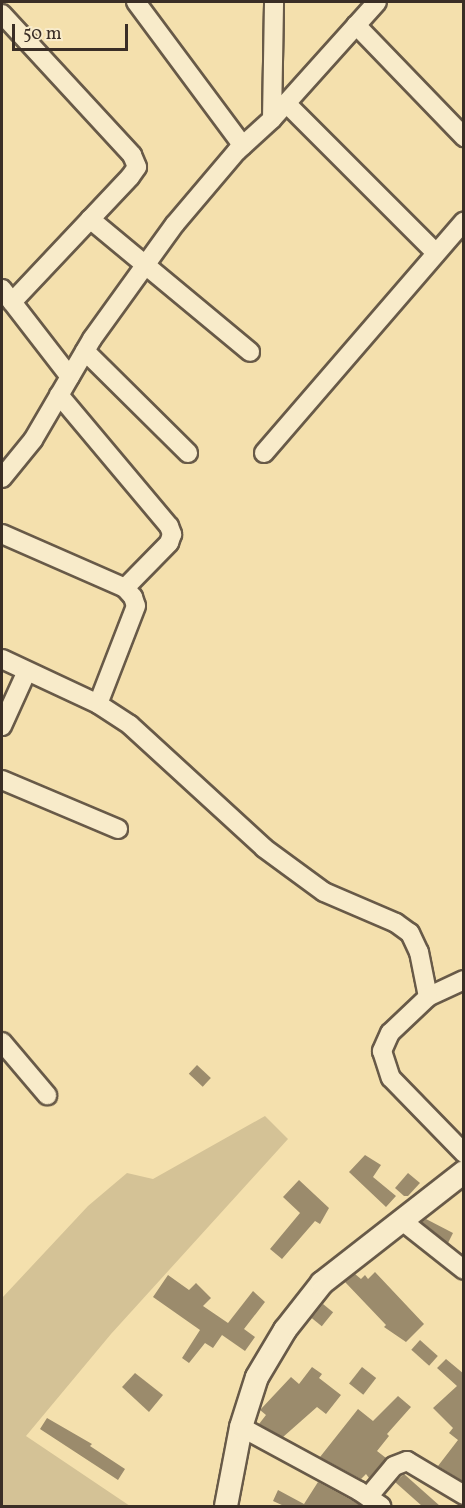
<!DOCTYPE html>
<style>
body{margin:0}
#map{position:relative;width:465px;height:1508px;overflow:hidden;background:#f4e0ad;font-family:Vollkorn,serif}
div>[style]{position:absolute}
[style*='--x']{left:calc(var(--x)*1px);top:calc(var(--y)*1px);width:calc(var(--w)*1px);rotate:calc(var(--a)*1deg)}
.green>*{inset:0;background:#d4c296}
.building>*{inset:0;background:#9b8b6c;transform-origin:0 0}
.roads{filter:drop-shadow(2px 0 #685a48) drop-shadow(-2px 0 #685a48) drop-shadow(0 2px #685a48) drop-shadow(0 -2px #685a48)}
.minor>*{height:18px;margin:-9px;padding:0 9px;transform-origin:9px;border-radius:9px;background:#f8ebca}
.tertiary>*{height:22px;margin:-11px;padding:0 11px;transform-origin:11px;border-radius:11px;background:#f8ebca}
span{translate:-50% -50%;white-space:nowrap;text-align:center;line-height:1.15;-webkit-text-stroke:5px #f8ebca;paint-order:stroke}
.frame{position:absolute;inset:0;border:3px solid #3a2e26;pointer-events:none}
.scale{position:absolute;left:12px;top:24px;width:116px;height:27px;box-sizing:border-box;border:3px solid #3a2e26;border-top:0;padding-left:8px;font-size:18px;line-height:21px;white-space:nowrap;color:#3a2e26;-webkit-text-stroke:4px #f8ebca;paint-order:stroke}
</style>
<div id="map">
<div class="green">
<i style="clip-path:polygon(265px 1116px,288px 1139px,111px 1334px,26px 1436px,130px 1506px,2px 1506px,2px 1298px,88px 1206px,127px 1173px,153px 1179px)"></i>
</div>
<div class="building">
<i style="left:197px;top:1065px;width:19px;height:12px;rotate:43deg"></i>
<i style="clip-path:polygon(365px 1155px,381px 1165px,373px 1177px,396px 1196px,386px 1207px,349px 1172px)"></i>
<i style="clip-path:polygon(408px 1173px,420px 1183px,408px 1196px,404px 1196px,395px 1188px)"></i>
<i style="clip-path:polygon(299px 1180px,329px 1208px,320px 1224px,315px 1221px,282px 1259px,270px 1249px,300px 1213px,283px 1197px)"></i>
<i style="clip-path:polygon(426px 1219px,453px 1233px,448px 1243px,422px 1222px)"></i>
<i style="clip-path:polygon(375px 1272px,424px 1324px,406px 1342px,384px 1327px,386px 1325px,345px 1282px,355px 1274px,361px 1279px,365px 1275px,368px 1279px)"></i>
<i style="clip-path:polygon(168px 1275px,189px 1290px,196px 1283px,211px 1298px,203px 1306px,228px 1323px,253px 1291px,265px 1302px,244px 1329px,255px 1337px,245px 1351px,222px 1335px,213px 1348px,205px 1343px,189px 1363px,182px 1358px,200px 1330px,153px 1297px)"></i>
<i style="left:323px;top:1304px;width:13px;height:18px;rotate:39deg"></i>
<i style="left:420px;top:1340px;width:24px;height:13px;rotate:42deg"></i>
<i style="clip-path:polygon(446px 1359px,464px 1374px,464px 1482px,438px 1466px,458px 1440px,449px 1433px,453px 1428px,433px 1408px,457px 1386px,437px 1368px)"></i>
<i style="clip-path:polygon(312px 1367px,322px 1374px,319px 1378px,341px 1395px,326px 1414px,317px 1407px,283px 1437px,259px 1424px,266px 1415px,260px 1410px,291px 1377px,299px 1384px)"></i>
<i style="left:362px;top:1367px;width:18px;height:21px;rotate:38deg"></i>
<i style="clip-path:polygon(135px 1373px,163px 1395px,149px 1412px,122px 1387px)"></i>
<i style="clip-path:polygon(398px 1396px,411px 1407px,387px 1434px,389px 1436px,377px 1451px,386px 1458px,369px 1478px,366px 1474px,361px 1479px,320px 1457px,358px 1409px,373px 1421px)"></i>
<i style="clip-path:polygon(47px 1418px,92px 1444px,90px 1446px,125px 1469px,118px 1480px,40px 1429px)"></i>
<i style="clip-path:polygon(404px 1474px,440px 1506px,422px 1506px,395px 1482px)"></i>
<i style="clip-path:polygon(318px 1482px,353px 1501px,362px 1506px,284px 1506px,273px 1501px,278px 1490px,304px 1504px)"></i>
</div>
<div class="roads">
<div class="minor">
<i style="--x:136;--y:2;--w:179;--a:53.4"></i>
<i style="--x:2;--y:14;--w:192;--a:47.3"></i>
<i style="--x:132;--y:155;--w:13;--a:67"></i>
<i style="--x:137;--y:167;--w:12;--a:125"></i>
<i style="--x:130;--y:177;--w:172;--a:133.3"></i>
<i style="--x:356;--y:25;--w:156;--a:46"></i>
<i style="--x:286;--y:103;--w:212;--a:45"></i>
<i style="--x:272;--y:119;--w:117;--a:-89"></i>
<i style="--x:90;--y:219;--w:208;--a:39.7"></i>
<i style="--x:2;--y:289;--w:111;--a:52.3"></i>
<i style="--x:85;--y:351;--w:145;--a:44.7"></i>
<i style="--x:59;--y:395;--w:171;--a:50"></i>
<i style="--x:169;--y:526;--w:9;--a:69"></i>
<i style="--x:172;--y:534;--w:9;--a:108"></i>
<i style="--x:169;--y:543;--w:63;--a:134.4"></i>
<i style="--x:264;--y:453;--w:306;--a:-49.2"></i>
<i style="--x:2;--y:478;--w:49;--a:-50.8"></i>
<i style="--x:33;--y:440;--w:117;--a:-59.7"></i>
<i style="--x:92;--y:339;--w:142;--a:-54.2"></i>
<i style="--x:175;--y:224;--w:96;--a:-49.7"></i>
<i style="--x:237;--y:151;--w:47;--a:-42.4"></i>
<i style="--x:272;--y:119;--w:157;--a:-48.1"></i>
<i style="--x:2;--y:534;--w:134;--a:23.7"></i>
<i style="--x:125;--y:588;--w:12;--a:48"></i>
<i style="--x:133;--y:597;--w:9;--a:72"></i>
<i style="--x:136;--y:606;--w:105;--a:111.2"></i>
<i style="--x:2;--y:659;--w:106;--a:25.1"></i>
<i style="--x:98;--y:704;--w:38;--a:33"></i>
<i style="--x:130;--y:725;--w:182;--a:42.5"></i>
<i style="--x:264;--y:848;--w:74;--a:36.3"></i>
<i style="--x:324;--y:892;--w:78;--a:23.3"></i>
<i style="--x:396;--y:923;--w:17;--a:36"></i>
<i style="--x:410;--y:933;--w:21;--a:65"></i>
<i style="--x:419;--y:952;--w:46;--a:78.7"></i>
<i style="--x:2;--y:726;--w:60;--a:-65.6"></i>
<i style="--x:2;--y:780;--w:126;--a:22.9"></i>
<i style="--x:464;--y:980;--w:40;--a:155"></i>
<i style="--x:428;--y:997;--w:52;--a:136.5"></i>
<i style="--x:390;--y:1033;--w:20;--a:114"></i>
<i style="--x:382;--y:1051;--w:28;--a:72"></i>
<i style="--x:391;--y:1078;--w:105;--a:45.8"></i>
<i style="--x:2;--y:1042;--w:70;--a:49.7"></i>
<i style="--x:401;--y:1220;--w:80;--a:38.4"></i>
<i style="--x:241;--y:1427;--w:134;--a:28.5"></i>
<i style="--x:359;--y:1491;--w:27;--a:34"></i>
<i style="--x:368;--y:1497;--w:40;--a:-50"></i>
<i style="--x:394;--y:1466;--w:14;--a:-21"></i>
<i style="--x:407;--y:1461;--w:66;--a:30.8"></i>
</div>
<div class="tertiary">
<i style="--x:226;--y:1506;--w:80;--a:-79.2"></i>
<i style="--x:241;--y:1427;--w:52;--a:-72.3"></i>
<i style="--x:257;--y:1377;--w:55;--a:-59.2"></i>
<i style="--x:285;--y:1330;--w:60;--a:-51.8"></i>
<i style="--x:322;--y:1283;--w:180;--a:-38"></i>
</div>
</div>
<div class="frame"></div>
<div class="scale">50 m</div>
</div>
